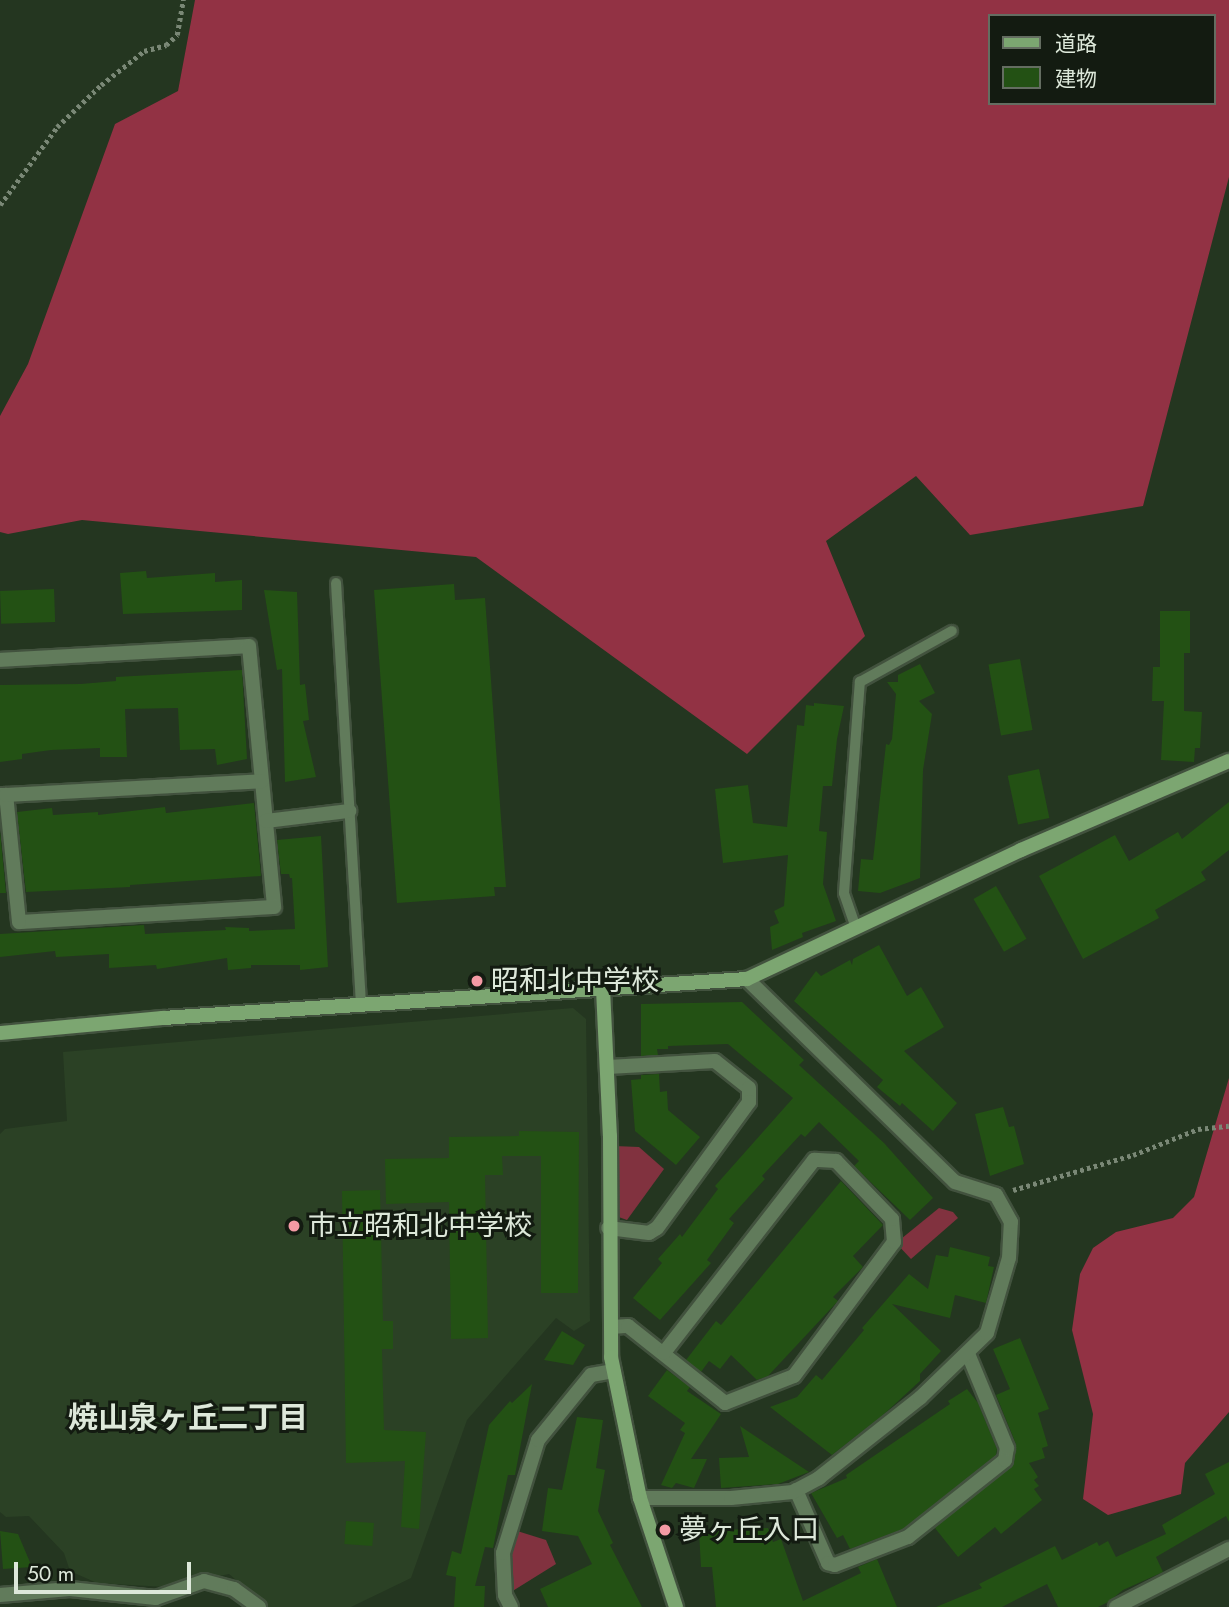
<!DOCTYPE html>
<meta charset="utf-8">
<style>
body{margin:0}
#map{position:relative;width:1229px;height:1607px;overflow:hidden;background:#243620;font-family:Jost,"Noto Sans JP",sans-serif}
div>[style]{position:absolute}
[style*='--x']{left:calc(var(--x)*1px);top:calc(var(--y)*1px);width:calc(var(--w)*1px);rotate:calc(var(--a)*1deg)}
.built>*{inset:0;background:#2b4125}
.green>*{inset:0;background:#81323f}
.forest>*{inset:0;background:#923244}
.building>*{inset:0;background:#235114;transform-origin:0 0}
.path>*{height:4.5px;margin-top:-2.25px;transform-origin:0;background:repeating-linear-gradient(90deg,#7a8876 0 3.5px,transparent 0 7px)}
.roads{filter:drop-shadow(2px 0 #42523e) drop-shadow(-2px 0 #42523e) drop-shadow(0 2px #42523e) drop-shadow(0 -2px #42523e)}
.lane>*{height:10px;margin:-5px;padding:0 5px;transform-origin:5px;border-radius:5px;background:#617b5b}
.street>*{height:14px;margin:-7px;padding:0 7px;transform-origin:7px;border-radius:7px;background:#617b5b}
.secondary>*{height:14px;margin:-7px;padding:0 7px;transform-origin:7px;border-radius:7px;background:#7ca671}
.dots>*{width:19px;height:19px;translate:-50% -50%;box-sizing:border-box;border:4px solid #131b11;border-radius:50%}
span{translate:-50% -50%;white-space:nowrap;text-align:center;line-height:1.15;-webkit-text-stroke:6px #131b11;paint-order:stroke}
.poi-label{font-size:28px;color:#dde8da}
.left{translate:0 -50%;text-align:left}
.neighbourhood-label{font-size:30px;color:#dde8da;font-weight:700}
.legend{position:absolute;left:988px;top:14px;width:228px;height:91px;box-sizing:border-box;background:#131b11;border:2px solid #646d61;margin:0;padding:9px 12px;list-style:none;font-size:21px;color:#dde8da}
.legend li{display:flex;align-items:center;gap:14px;height:35px}
.legend b{width:35px;border:2px solid #646d61}
.scale{position:absolute;left:14px;top:1562px;width:177px;height:32px;box-sizing:border-box;border:4px solid #dde8da;border-top:0;padding-left:9px;font-size:21px;line-height:24px;white-space:nowrap;color:#dde8da;-webkit-text-stroke:5px #131b11;paint-order:stroke}
</style>
<div id="map">
<div class="built">
<i style="clip-path:polygon(573px 1008px,586px 1019px,590px 1321px,574px 1331px,556px 1318px,467px 1420px,411px 1578px,351px 1607px,268px 1607px,229px 1574px,166px 1587px,97px 1583px,70px 1571px,64px 1553px,29px 1516px,6px 1517px,0 1512px,0 1134px,5px 1129px,67px 1121px,63px 1052px)"></i>
</div>
<div class="green">
<i style="clip-path:polygon(614px 1146px,639px 1147px,664px 1169px,627px 1220px,613px 1215px)"></i>
<i style="clip-path:polygon(939px 1208px,953px 1212px,958px 1218px,911px 1259px,896px 1243px)"></i>
<i style="clip-path:polygon(514px 1530px,546px 1540px,556px 1564px,511px 1592px,508px 1554px)"></i>
</div>
<div class="forest">
<i style="clip-path:polygon(evenodd,195px 0,1229px 0,1229px 177px,1143px 506px,970px 535px,916px 476px,826px 541px,865px 636px,747px 754px,476px 557px,82px 520px,8px 534px,0 532px,0 416px,28px 364px,115px 124px,178px 91px,195px 0,989px 16px,1213px 16px,1213px 103px,989px 103px,989px 16px)"></i>
<i style="clip-path:polygon(1229px 1078px,1229px 1412px,1185px 1463px,1181px 1494px,1108px 1515px,1083px 1499px,1093px 1414px,1072px 1330px,1080px 1274px,1093px 1248px,1116px 1232px,1173px 1218px,1194px 1197px)"></i>
</div>
<div class="building">
<i style="clip-path:polygon(146px 571px,147px 578px,215px 573px,215px 582px,242px 580px,242px 610px,123px 614px,120px 573px)"></i>
<i style="clip-path:polygon(454px 584px,455px 600px,485px 598px,506px 887px,494px 887px,495px 896px,397px 903px,374px 590px)"></i>
<i style="left:54px;top:589px;width:33px;height:54px;rotate:88deg"></i>
<i style="clip-path:polygon(264px 590px,297px 592px,300px 685px,305px 684px,309px 720px,303px 721px,316px 777px,285px 782px,282px 669px,277px 670px)"></i>
<i style="clip-path:polygon(1160px 611px,1190px 611px,1190px 653px,1184px 653px,1184px 711px,1202px 712px,1200px 748px,1195px 748px,1194px 762px,1161px 760px,1164px 701px,1152px 701px,1153px 667px,1160px 667px)"></i>
<i style="left:1020px;top:659px;width:72px;height:32px;rotate:80deg"></i>
<i style="clip-path:polygon(920px 664px,935px 693px,919px 701px,932px 714px,923px 770px,920px 878px,880px 893px,858px 891px,861px 859px,873px 860px,886px 744px,889px 745px,892px 739px,896px 694px,887px 682px,898px 682px,898px 675px)"></i>
<i style="clip-path:polygon(242px 670px,247px 759px,217px 765px,215px 749px,180px 750px,178px 708px,125px 709px,127px 757px,100px 757px,100px 748px,51px 750px,22px 754px,22px 759px,0 762px,0 685px,81px 684px,116px 681px,116px 677px)"></i>
<i style="clip-path:polygon(814px 703px,844px 706px,837px 739px,832px 786px,823px 786px,819px 831px,827px 832px,823px 884px,836px 921px,802px 933px,803px 937px,772px 950px,770px 927px,779px 923px,774px 911px,784px 906px,788px 855px,723px 863px,715px 789px,748px 785px,753px 823px,787px 827px,797px 725px,804px 726px,806px 705px,814px 706px)"></i>
<i style="left:1039px;top:769px;width:50px;height:32px;rotate:78deg"></i>
<i style="clip-path:polygon(1229px 802px,1229px 850px,1201px 872px,1206px 880px,1155px 910px,1159px 918px,1083px 959px,1039px 876px,1115px 835px,1129px 861px,1178px 832px,1182px 839px)"></i>
<i style="clip-path:polygon(254px 803px,261px 876px,130px 885px,130px 887px,26px 892px,17px 812px,52px 808px,53px 815px,98px 812px,98px 815px,165px 807px,166px 813px)"></i>
<i style="clip-path:polygon(0 831px,6px 893px,0 893px)"></i>
<i style="clip-path:polygon(321px 836px,328px 967px,300px 970px,300px 965px,251px 965px,251px 968px,228px 970px,227px 958px,157px 969px,156px 965px,109px 968px,109px 954px,56px 957px,55px 951px,0 957px,0 934px,144px 925px,145px 934px,226px 930px,225px 927px,249px 928px,249px 931px,295px 929px,292px 878px,290px 878px,289px 874px,281px 874px,277px 840px)"></i>
<i style="left:996px;top:886px;width:61px;height:26px;rotate:60deg"></i>
<i style="clip-path:polygon(879px 945px,907px 996px,921px 987px,944px 1027px,904px 1051px,957px 1103px,933px 1131px,902px 1103px,900px 1106px,877px 1087px,883px 1080px,794px 1001px,816px 971px,821px 976px,850px 960px,852px 965px,853px 959px)"></i>
<i style="clip-path:polygon(742px 1002px,804px 1060px,799px 1065px,884px 1143px,933px 1198px,910px 1220px,854px 1166px,859px 1161px,819px 1122px,805px 1137px,801px 1134px,762px 1176px,765px 1179px,729px 1219px,734px 1223px,707px 1260px,711px 1263px,660px 1320px,633px 1298px,662px 1263px,658px 1259px,680px 1234px,682px 1237px,718px 1189px,715px 1186px,793px 1098px,728px 1044px,668px 1046px,668px 1049px,657px 1049px,658px 1055px,641px 1056px,641px 1004px)"></i>
<i style="clip-path:polygon(659px 1074px,660px 1092px,667px 1091px,668px 1110px,700px 1137px,676px 1165px,635px 1131px,631px 1080px,641px 1079px,641px 1075px)"></i>
<i style="clip-path:polygon(1003px 1107px,1009px 1127px,1014px 1126px,1024px 1164px,990px 1176px,975px 1114px)"></i>
<i style="clip-path:polygon(519px 1131px,579px 1132px,578px 1293px,541px 1293px,541px 1156px,502px 1156px,503px 1175px,485px 1175px,488px 1338px,451px 1339px,449px 1202px,386px 1204px,385px 1159px,449px 1158px,449px 1137px,519px 1136px)"></i>
<i style="clip-path:polygon(841px 1181px,883px 1225px,853px 1256px,863px 1267px,833px 1297px,838px 1301px,768px 1376px,757px 1380px,731px 1355px,720px 1369px,709px 1361px,701px 1372px,686px 1360px,716px 1321px,721px 1325px)"></i>
<i style="clip-path:polygon(380px 1190px,383px 1321px,393px 1321px,393px 1349px,382px 1349px,384px 1430px,426px 1432px,419px 1529px,401px 1527px,405px 1461px,346px 1463px,342px 1191px)"></i>
<i style="clip-path:polygon(950px 1247px,990px 1257px,988px 1266px,994px 1267px,986px 1303px,955px 1295px,950px 1318px,892px 1304px,941px 1351px,920px 1374px,920px 1381px,883px 1415px,832px 1455px,770px 1407px,797px 1397px,816px 1375px,822px 1380px,864px 1330px,862px 1328px,909px 1274px,928px 1289px,936px 1255px,948px 1257px)"></i>
<i style="clip-path:polygon(562px 1331px,585px 1345px,573px 1365px,544px 1360px)"></i>
<i style="clip-path:polygon(1020px 1338px,1049px 1409px,1038px 1413px,1048px 1446px,1042px 1448px,1045px 1458px,1029px 1463px,1038px 1477px,1034px 1480px,1039px 1486px,1034px 1489px,1042px 1500px,1001px 1534px,995px 1527px,958px 1557px,935px 1528px,1014px 1462px,1016px 1444px,996px 1395px,1010px 1389px,993px 1349px)"></i>
<i style="clip-path:polygon(667px 1370px,690px 1387px,687px 1391px,721px 1414px,691px 1459px,707px 1459px,694px 1488px,676px 1483px,672px 1488px,661px 1485px,685px 1433px,680px 1430px,685px 1423px,648px 1396px)"></i>
<i style="clip-path:polygon(532px 1384px,515px 1475px,508px 1475px,493px 1548px,485px 1547px,475px 1586px,485px 1586px,484px 1607px,454px 1607px,456px 1577px,446px 1575px,452px 1551px,461px 1554px,489px 1425px,510px 1401px,512px 1403px)"></i>
<i style="clip-path:polygon(967px 1389px,978px 1403px,997px 1449px,996px 1455px,903px 1529px,850px 1549px,843px 1535px,837px 1538px,811px 1493px,847px 1478px,846px 1475px,950px 1404px,948px 1401px)"></i>
<i style="clip-path:polygon(577px 1417px,603px 1420px,596px 1468px,605px 1470px,598px 1511px,613px 1543px,610px 1545px,642px 1607px,548px 1607px,540px 1589px,592px 1564px,578px 1536px,542px 1531px,548px 1488px,562px 1490px)"></i>
<i style="clip-path:polygon(740px 1426px,809px 1472px,778px 1484px,721px 1488px,719px 1458px,749px 1457px)"></i>
<i style="clip-path:polygon(1229px 1462px,1229px 1522px,1226px 1516px,1156px 1557px,1163px 1572px,1123px 1590px,1108px 1602px,1098px 1607px,1058px 1607px,1047px 1584px,1002px 1607px,936px 1607px,982px 1588px,979px 1584px,1055px 1546px,1062px 1560px,1097px 1542px,1099px 1546px,1108px 1541px,1116px 1557px,1166px 1534px,1162px 1525px,1215px 1494px,1205px 1474px)"></i>
<i style="left:346px;top:1521px;width:28px;height:23px;rotate:4deg"></i>
<i style="clip-path:polygon(768px 1528px,773px 1542px,781px 1539px,803px 1601px,861px 1573px,858px 1567px,877px 1559px,897px 1607px,716px 1607px,712px 1567px,701px 1567px,699px 1531px)"></i>
<i style="clip-path:polygon(0 1531px,18px 1534px,32px 1567px,3px 1569px)"></i>
</div>
<div class="path">
<i style="--x:0;--y:205;--w:97;--a:-53.8"></i>
<i style="--x:57;--y:127;--w:61;--a:-43.7"></i>
<i style="--x:101;--y:85;--w:55;--a:-38.3"></i>
<i style="--x:144;--y:51;--w:23;--a:-15"></i>
<i style="--x:166;--y:45;--w:15;--a:-42"></i>
<i style="--x:177;--y:35;--w:36;--a:-80"></i>
<i style="--x:1013;--y:1190;--w:125;--a:-16.3"></i>
<i style="--x:1133;--y:1155;--w:70;--a:-21.8"></i>
<i style="--x:1198;--y:1129;--w:31;--a:-6"></i>
</div>
<div class="roads">
<div class="lane">
<i style="--x:336;--y:583;--w:422;--a:86.6"></i>
<i style="--x:856;--y:928;--w:37;--a:-109"></i>
<i style="--x:844;--y:893;--w:212;--a:-85.7"></i>
<i style="--x:860;--y:682;--w:105;--a:-29"></i>
</div>
<div class="street">
<i style="--x:0;--y:660;--w:249;--a:-3.2"></i>
<i style="--x:249;--y:646;--w:262;--a:84.5"></i>
<i style="--x:274;--y:907;--w:255;--a:176.6"></i>
<i style="--x:19;--y:922;--w:128;--a:-95.8"></i>
<i style="--x:6;--y:795;--w:6;--a:180"></i>
<i style="--x:6;--y:795;--w:256;--a:-3.1"></i>
<i style="--x:266;--y:821;--w:84;--a:-6.9"></i>
<i style="--x:608;--y:1067;--w:107;--a:-3.2"></i>
<i style="--x:715;--y:1061;--w:43;--a:38.5"></i>
<i style="--x:749;--y:1088;--w:14;--a:90"></i>
<i style="--x:749;--y:1102;--w:156;--a:126.1"></i>
<i style="--x:657;--y:1228;--w:9;--a:148"></i>
<i style="--x:649;--y:1233;--w:41;--a:-173"></i>
<i style="--x:612;--y:1327;--w:16;--a:-4"></i>
<i style="--x:628;--y:1326;--w:124;--a:38.4"></i>
<i style="--x:725;--y:1403;--w:74;--a:-21.4"></i>
<i style="--x:794;--y:1376;--w:167;--a:-53.3"></i>
<i style="--x:894;--y:1242;--w:23;--a:-95"></i>
<i style="--x:892;--y:1219;--w:81;--a:-134"></i>
<i style="--x:836;--y:1161;--w:22;--a:-177"></i>
<i style="--x:814;--y:1160;--w:244;--a:127.9"></i>
<i style="--x:796;--y:1490;--w:80;--a:66.3"></i>
<i style="--x:828;--y:1563;--w:7;--a:16"></i>
<i style="--x:835;--y:1565;--w:78;--a:-21"></i>
<i style="--x:908;--y:1537;--w:124;--a:-38.4"></i>
<i style="--x:1005;--y:1460;--w:12;--a:-81"></i>
<i style="--x:1007;--y:1448;--w:102;--a:-112.5"></i>
<i style="--x:640;--y:1498;--w:91;--a:0"></i>
<i style="--x:731;--y:1498;--w:62;--a:-5.5"></i>
<i style="--x:793;--y:1492;--w:30;--a:-28"></i>
<i style="--x:819;--y:1478;--w:129;--a:-38.4"></i>
<i style="--x:920;--y:1398;--w:93;--a:-44.1"></i>
<i style="--x:987;--y:1333;--w:78;--a:-73.7"></i>
<i style="--x:1009;--y:1258;--w:36;--a:-87"></i>
<i style="--x:1011;--y:1222;--w:31;--a:-119"></i>
<i style="--x:996;--y:1195;--w:43;--a:-162.4"></i>
<i style="--x:955;--y:1182;--w:291;--a:-135.7"></i>
<i style="--x:0;--y:1595;--w:70;--a:-4.9"></i>
<i style="--x:70;--y:1589;--w:86;--a:6"></i>
<i style="--x:156;--y:1598;--w:51;--a:-19.5"></i>
<i style="--x:204;--y:1581;--w:31;--a:15"></i>
<i style="--x:234;--y:1589;--w:31;--a:36"></i>
<i style="--x:511;--y:1607;--w:13;--a:-117"></i>
<i style="--x:505;--y:1595;--w:42;--a:-92.7"></i>
<i style="--x:503;--y:1553;--w:118;--a:-72.8"></i>
<i style="--x:538;--y:1440;--w:84;--a:-50.8"></i>
<i style="--x:591;--y:1375;--w:23;--a:-10"></i>
<i style="--x:1116;--y:1607;--w:127;--a:-27.2"></i>
</div>
<div class="secondary">
<i style="--x:603;--y:989;--w:147;--a:87.3"></i>
<i style="--x:610;--y:1136;--w:221;--a:89.7"></i>
<i style="--x:611;--y:1357;--w:144;--a:78.4"></i>
<i style="--x:640;--y:1498;--w:115;--a:71.7"></i>
<i style="--x:0;--y:1033;--w:164;--a:-5.3"></i>
<i style="--x:163;--y:1018;--w:585;--a:-3.82"></i>
<i style="--x:747;--y:979;--w:303;--a:-25.2"></i>
<i style="--x:1021;--y:850;--w:226;--a:-23.2"></i>
</div>
</div>
<div class="dots">
<i style="left:477px;top:981px;background:#f49aa4"></i>
<i style="left:294px;top:1226px;background:#f49aa4"></i>
<i style="left:665px;top:1530px;background:#f49aa4"></i>
</div>
<div class="poi-label">
<span class="left" style="left:491px;top:981px">昭和北中学校</span>
<span class="left" style="left:308px;top:1226px">市立昭和北中学校</span>
<span class="left" style="left:679px;top:1530px">夢ヶ丘入口</span>
</div>
<div class="neighbourhood-label">
<span style="left:188px;top:1418px">焼山泉ヶ丘二丁目</span>
</div>
<ul class="legend">
<li><b style="height:9px;background:#7ca671"></b>道路</li>
<li><b style="height:19px;background:#235114"></b>建物</li>
</ul>
<div class="scale">50 m</div>
</div>
